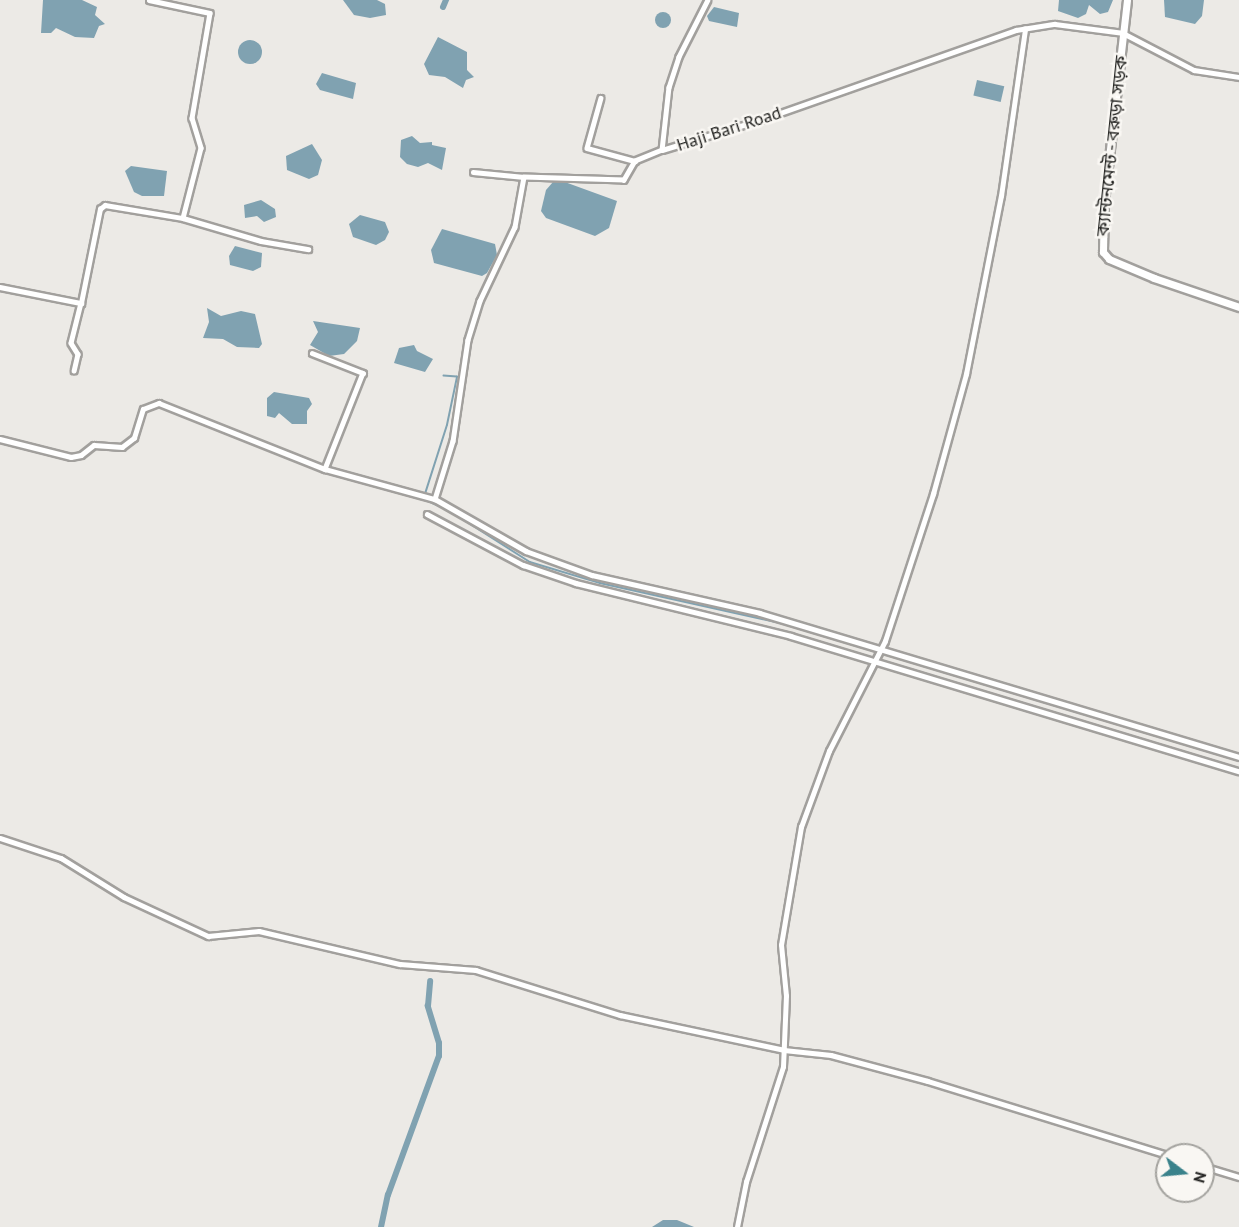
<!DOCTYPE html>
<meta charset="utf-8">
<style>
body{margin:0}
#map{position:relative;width:1239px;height:1227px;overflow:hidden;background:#eceae6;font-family:"PT Sans","Noto Sans Bengali",sans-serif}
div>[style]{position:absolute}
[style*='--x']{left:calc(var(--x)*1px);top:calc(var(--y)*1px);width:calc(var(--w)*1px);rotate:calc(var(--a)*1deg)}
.water>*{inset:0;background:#80a2b1;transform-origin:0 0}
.round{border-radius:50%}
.stream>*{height:1.5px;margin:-0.75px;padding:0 0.75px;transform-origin:0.75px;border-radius:0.75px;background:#80a2b1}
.canal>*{height:6px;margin:-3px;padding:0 3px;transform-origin:3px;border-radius:3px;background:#80a2b1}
.roads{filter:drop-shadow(2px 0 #a2a09d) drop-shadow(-2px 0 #a2a09d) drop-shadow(0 2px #a2a09d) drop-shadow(0 -2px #a2a09d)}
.street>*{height:4.5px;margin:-2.25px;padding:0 2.25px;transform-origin:2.25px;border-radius:2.25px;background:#fff}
.secondary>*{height:7px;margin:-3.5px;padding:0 3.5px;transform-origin:3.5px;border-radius:3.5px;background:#fff}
span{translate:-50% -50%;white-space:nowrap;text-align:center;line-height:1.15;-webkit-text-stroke:5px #f9f7f3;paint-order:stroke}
.street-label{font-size:18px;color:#242422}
.north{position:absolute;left:1155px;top:1143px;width:60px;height:60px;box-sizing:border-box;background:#f9f7f3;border:2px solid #a4a39f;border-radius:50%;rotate:106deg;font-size:16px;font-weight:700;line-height:24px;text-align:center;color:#242422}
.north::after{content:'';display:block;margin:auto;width:21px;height:27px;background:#3a828b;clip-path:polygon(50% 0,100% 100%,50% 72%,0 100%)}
</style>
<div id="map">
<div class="water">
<i style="clip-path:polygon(43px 0,82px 0,97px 7px,95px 15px,105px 24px,99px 26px,94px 38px,75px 37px,56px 28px,51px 33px,41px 33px)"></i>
<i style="clip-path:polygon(343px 0,377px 0,385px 4px,386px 15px,370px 18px,354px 15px)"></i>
<i style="clip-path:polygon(1059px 0,1113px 0,1108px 12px,1100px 14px,1089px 5px,1086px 14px,1078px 18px,1058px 11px)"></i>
<i style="clip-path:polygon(1164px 0,1204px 0,1202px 16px,1195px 24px,1165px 17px)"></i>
<i style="clip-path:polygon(714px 7px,739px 13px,737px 27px,709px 21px,707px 16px)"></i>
<i class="round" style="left:655px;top:12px;width:16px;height:16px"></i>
<i style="clip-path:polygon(438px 37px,467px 52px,467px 70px,474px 77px,466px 80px,463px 88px,445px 77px,429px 75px,424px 64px)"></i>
<i class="round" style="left:238px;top:40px;width:24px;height:24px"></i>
<i style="clip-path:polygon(322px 73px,356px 83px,353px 99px,320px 90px,316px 84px)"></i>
<i style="left:977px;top:80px;width:28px;height:16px;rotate:13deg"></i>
<i style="clip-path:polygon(412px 136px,420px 143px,432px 142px,432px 145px,446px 148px,442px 170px,428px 163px,418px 167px,407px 164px,400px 157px,401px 140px)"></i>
<i style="clip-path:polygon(312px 144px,322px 160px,318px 175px,309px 179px,287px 170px,286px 156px)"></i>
<i style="clip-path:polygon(131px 166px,167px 171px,164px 196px,142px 196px,134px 192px,125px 171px)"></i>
<i style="clip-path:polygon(562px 181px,617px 201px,609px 228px,595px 236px,546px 218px,541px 211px,546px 190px,553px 182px)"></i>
<i style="clip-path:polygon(261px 200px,275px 209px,276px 217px,264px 222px,257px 216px,245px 218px,244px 205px)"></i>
<i style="clip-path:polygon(360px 215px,385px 222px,389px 232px,385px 240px,376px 245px,353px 237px,349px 224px)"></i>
<i style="clip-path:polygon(442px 229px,495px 244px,497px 255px,487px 273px,482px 276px,434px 263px,431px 250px)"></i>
<i style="clip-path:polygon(235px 246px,262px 253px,261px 267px,253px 271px,230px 265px,229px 256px)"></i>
<i style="clip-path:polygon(207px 308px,221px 316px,241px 311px,255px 314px,262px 344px,259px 348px,237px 347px,223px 339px,203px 338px,209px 322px)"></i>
<i style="clip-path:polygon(313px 321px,360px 328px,357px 341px,344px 354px,329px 356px,310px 345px,318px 332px)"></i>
<i style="clip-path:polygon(414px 345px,417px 351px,433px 359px,425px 372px,394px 363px,399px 348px)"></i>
<i style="clip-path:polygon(274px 392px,309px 398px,312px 404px,307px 411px,307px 424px,292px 424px,279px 413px,275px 418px,267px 416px,267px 398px)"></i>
<i style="clip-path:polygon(663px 1220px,677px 1220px,694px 1227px,652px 1227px)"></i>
</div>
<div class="stream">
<i style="--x:425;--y:494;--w:72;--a:-72.3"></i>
<i style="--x:447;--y:425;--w:49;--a:-78.2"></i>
<i style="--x:457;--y:377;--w:13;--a:-176"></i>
<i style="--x:424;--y:499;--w:29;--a:25"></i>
<i style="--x:450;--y:511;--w:95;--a:32.5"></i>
<i style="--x:530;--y:562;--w:73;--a:16.7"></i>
<i style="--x:600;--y:583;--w:203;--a:12.5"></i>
<i style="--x:868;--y:648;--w:388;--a:16.9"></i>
</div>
<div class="canal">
<i style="--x:443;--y:7;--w:8;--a:-67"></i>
<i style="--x:381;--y:1227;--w:33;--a:-78"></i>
<i style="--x:388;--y:1195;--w:148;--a:-69.9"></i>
<i style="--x:439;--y:1056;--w:13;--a:-90"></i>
<i style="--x:439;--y:1043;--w:39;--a:-107"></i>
<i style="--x:428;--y:1006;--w:25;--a:-85"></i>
</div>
<div class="roads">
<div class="street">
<i style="--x:149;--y:0;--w:62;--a:12"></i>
<i style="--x:210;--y:13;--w:107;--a:99.7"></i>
<i style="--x:192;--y:118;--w:31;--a:73"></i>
<i style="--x:201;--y:148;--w:72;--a:104.4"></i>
<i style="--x:708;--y:0;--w:64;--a:117"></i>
<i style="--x:679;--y:57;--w:32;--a:108"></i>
<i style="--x:669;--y:87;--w:63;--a:96.3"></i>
<i style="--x:662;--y:150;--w:109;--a:-17.1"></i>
<i style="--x:766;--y:118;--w:265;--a:-19.4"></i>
<i style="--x:1016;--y:30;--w:39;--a:-9"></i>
<i style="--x:1055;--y:24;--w:69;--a:7.5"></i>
<i style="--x:1123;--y:33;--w:80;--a:27.5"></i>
<i style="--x:1194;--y:70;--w:46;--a:8.8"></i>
<i style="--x:601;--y:98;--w:52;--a:105.6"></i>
<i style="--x:587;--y:148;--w:50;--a:15.2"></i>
<i style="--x:662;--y:150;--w:29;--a:158"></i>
<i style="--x:635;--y:161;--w:22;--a:120"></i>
<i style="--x:624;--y:180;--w:100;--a:-178.3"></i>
<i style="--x:524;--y:177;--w:51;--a:100.2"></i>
<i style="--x:515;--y:227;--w:82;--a:115.3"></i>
<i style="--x:480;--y:301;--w:41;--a:107.1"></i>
<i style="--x:468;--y:340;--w:102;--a:98.4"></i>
<i style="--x:453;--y:441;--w:61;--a:107.2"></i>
<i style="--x:435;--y:499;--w:105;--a:29.7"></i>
<i style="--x:526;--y:551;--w:70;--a:20"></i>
<i style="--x:592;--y:575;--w:172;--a:12.7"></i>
<i style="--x:760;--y:613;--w:500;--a:16.73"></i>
<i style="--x:473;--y:172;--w:51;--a:5.6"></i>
<i style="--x:0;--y:287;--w:83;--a:11.2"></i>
<i style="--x:81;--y:303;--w:41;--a:104"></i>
<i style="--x:71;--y:343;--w:13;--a:58"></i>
<i style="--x:78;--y:354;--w:17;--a:103"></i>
<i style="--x:81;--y:303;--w:96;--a:-78.6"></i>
<i style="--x:100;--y:209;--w:6;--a:-39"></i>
<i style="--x:105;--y:205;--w:79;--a:9.5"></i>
<i style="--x:183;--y:218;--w:81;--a:16.4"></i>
<i style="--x:261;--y:241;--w:48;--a:9.7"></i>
<i style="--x:312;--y:353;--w:55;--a:21.4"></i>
<i style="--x:363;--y:373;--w:103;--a:111.6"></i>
<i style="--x:0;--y:439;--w:73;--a:14.2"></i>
<i style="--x:71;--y:457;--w:10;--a:-11"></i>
<i style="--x:81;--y:455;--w:16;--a:-38"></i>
<i style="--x:94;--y:445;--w:28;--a:4"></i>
<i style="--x:122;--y:447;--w:15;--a:-37"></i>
<i style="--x:134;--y:438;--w:30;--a:-73"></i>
<i style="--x:143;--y:409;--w:17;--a:-21"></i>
<i style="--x:159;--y:403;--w:179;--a:21.7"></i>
<i style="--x:325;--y:469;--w:114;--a:15.3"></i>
<i style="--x:427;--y:514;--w:109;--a:28"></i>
<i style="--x:523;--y:565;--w:56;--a:18.8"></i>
<i style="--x:576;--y:583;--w:221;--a:13.8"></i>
<i style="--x:791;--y:636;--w:468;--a:16.8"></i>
<i style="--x:0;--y:838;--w:64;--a:18.2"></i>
<i style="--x:61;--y:858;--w:74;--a:31.8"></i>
<i style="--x:124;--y:897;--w:93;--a:24.9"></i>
<i style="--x:208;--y:936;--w:51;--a:-5.6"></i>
<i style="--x:259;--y:931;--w:145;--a:13.2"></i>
<i style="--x:400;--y:964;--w:76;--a:4.5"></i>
<i style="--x:476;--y:970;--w:151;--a:17.4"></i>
<i style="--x:620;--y:1015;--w:168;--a:12"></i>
<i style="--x:784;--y:1050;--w:47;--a:6.1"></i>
<i style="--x:831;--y:1055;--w:100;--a:15"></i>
<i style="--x:928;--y:1081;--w:250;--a:17.2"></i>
<i style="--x:1203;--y:1166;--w:38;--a:17"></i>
<i style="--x:737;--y:1227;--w:46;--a:-78.7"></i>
<i style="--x:746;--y:1182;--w:121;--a:-72.2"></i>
<i style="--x:783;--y:1067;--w:71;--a:-87.6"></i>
<i style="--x:786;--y:996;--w:51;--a:-95.6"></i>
<i style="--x:781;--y:945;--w:120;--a:-80.4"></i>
<i style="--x:801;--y:827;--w:81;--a:-69.8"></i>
<i style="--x:829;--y:751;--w:123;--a:-63"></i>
<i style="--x:885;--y:641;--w:155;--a:-71.9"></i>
<i style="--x:933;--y:494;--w:124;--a:-74.6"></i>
<i style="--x:966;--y:374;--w:181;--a:-78.9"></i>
<i style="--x:1001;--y:196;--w:169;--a:-81.8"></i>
</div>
<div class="secondary">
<i style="--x:1127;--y:0;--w:204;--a:96.5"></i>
<i style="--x:1104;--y:203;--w:49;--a:91.2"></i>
<i style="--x:1103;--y:252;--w:9;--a:49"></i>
<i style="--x:1109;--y:259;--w:49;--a:22.9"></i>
<i style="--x:1154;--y:278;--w:90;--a:18.8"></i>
</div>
</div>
<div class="street-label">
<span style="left:729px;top:129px;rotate:-18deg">Haji Bari Road</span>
<span style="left:1112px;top:146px;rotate:-84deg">ক্যান্টনমেন্ট - বরুড়া সড়ক</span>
</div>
<div class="north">N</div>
</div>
